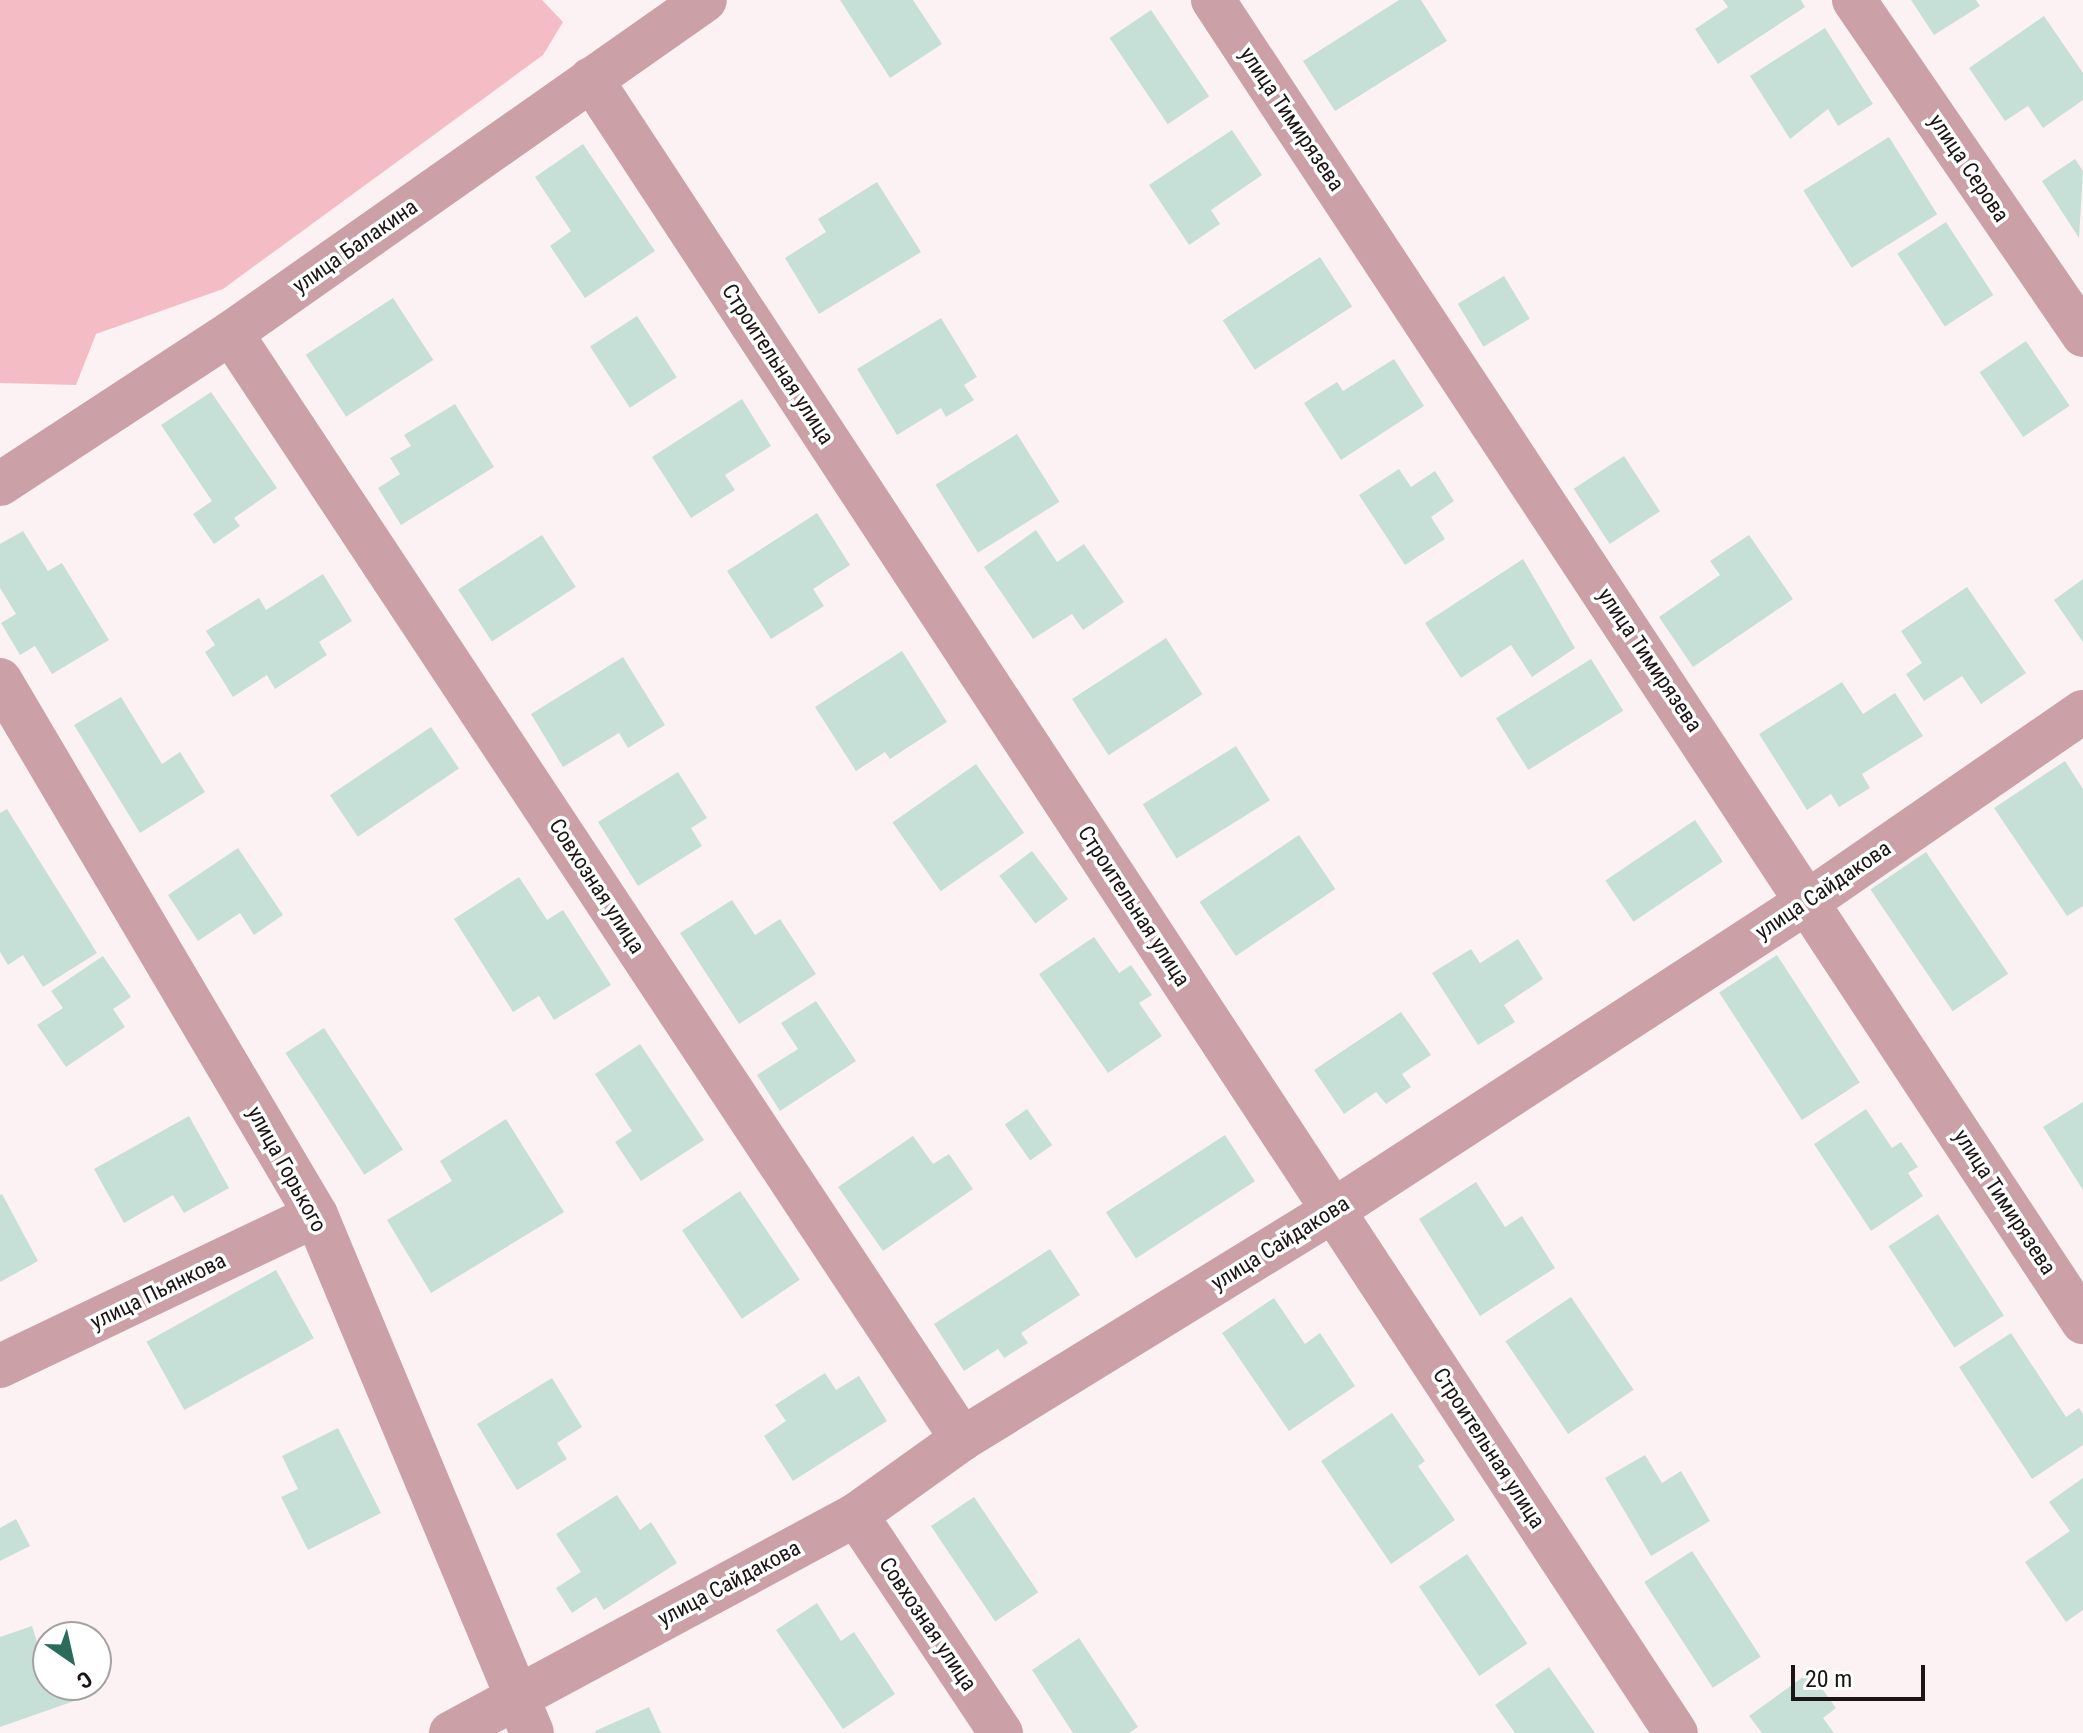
<!DOCTYPE html>
<meta charset="utf-8">
<style>
body{margin:0}
#map{position:relative;width:2083px;height:1733px;overflow:hidden;background:#fcf1f3;font-family:"Roboto Condensed",sans-serif}
div>[style]{position:absolute}
[style*='--x']{left:calc(var(--x)*1px);top:calc(var(--y)*1px);width:calc(var(--w)*1px);rotate:calc(var(--a)*1deg)}
.green>*{inset:0;background:#f4bdc5}
.building>*{inset:0;background:#c7e0d7;transform-origin:0 0}
.street>*{height:44px;margin:-22px;padding:0 22px;transform-origin:22px;border-radius:22px;background:#cba0a6}
span{translate:-50% -50%;white-space:nowrap;text-align:center;line-height:1.15;-webkit-text-stroke:7px #fff;paint-order:stroke}
.street-label{font-size:22px;color:#1c1415}
.north{position:absolute;left:32px;top:1621px;width:80px;height:80px;box-sizing:border-box;background:#fff;border:2px solid #a4a1a1;border-radius:50%;rotate:146deg;font-size:22px;font-weight:700;line-height:32px;text-align:center;color:#1c1415}
.north::after{content:'';display:block;margin:auto;width:28px;height:36px;background:#2b6b59;clip-path:polygon(50% 0,100% 100%,50% 72%,0 100%)}
.scale{position:absolute;left:1791px;top:1665px;width:134px;height:36px;box-sizing:border-box;border:4px solid #1c1415;border-top:0;padding-left:10px;font-size:24px;line-height:28px;white-space:nowrap;color:#1c1415;-webkit-text-stroke:6px #fff;paint-order:stroke}
</style>
<div id="map">
<div class="green">
<i style="clip-path:polygon(0 0,542px 0,563px 22px,543px 55px,223px 289px,96px 334px,76px 385px,0 383px)"></i>
</div>
<div class="building">
<i style="clip-path:polygon(840px 0,913px 0,942px 44px,890px 78px)"></i>
<i style="clip-path:polygon(1399px 0,1421px 0,1447px 41px,1335px 111px,1303px 61px)"></i>
<i style="clip-path:polygon(1723px 0,1801px 0,1805px 7px,1718px 64px,1695px 29px,1728px 7px)"></i>
<i style="clip-path:polygon(1911px 0,1976px 0,1980px 6px,1934px 35px)"></i>
<i style="left:1151px;top:10px;width:104px;height:50px;rotate:56deg"></i>
<i style="clip-path:polygon(2044px 16px,2083px 73px,2083px 100px,2043px 128px,2028px 106px,2005px 121px,1969px 68px)"></i>
<i style="clip-path:polygon(1825px 28px,1873px 104px,1838px 126px,1828px 109px,1790px 139px,1750px 76px)"></i>
<i style="clip-path:polygon(1232px 130px,1262px 175px,1211px 210px,1220px 224px,1189px 245px,1149px 185px)"></i>
<i style="left:1889px;top:137px;width:91px;height:101px;rotate:58deg"></i>
<i style="clip-path:polygon(583px 144px,655px 251px,585px 298px,550px 246px,571px 231px,535px 177px)"></i>
<i style="clip-path:polygon(2075px 159px,2083px 171px,2079px 238px,2042px 181px)"></i>
<i style="clip-path:polygon(877px 182px,921px 252px,819px 314px,785px 258px,826px 232px,818px 219px)"></i>
<i style="left:1946px;top:222px;width:87px;height:58px;rotate:57deg"></i>
<i style="left:1320px;top:257px;width:59px;height:116px;rotate:57deg"></i>
<i style="left:1504px;top:276px;width:50px;height:54px;rotate:59deg"></i>
<i style="left:393px;top:298px;width:74px;height:104px;rotate:57deg"></i>
<i style="left:637px;top:316px;width:73px;height:56px;rotate:57deg"></i>
<i style="clip-path:polygon(941px 318px,977px 377px,964px 385px,974px 400px,946px 417px,941px 408px,897px 435px,857px 369px)"></i>
<i style="left:2026px;top:341px;width:78px;height:56px;rotate:56deg"></i>
<i style="clip-path:polygon(1394px 359px,1424px 406px,1341px 460px,1304px 403px,1337px 382px,1343px 391px)"></i>
<i style="clip-path:polygon(211px 392px,277px 488px,234px 518px,240px 526px,214px 544px,193px 514px,212px 501px,161px 425px)"></i>
<i style="clip-path:polygon(742px 399px,771px 446px,725px 475px,735px 490px,691px 518px,652px 457px)"></i>
<i style="clip-path:polygon(455px 404px,494px 467px,401px 525px,378px 488px,400px 474px,390px 458px,411px 446px,404px 435px)"></i>
<i style="left:1017px;top:434px;width:80px;height:96px;rotate:58deg"></i>
<i style="left:1624px;top:456px;width:66px;height:60px;rotate:57deg"></i>
<i style="clip-path:polygon(1399px 469px,1411px 487px,1435px 471px,1454px 501px,1431px 517px,1445px 539px,1405px 565px,1359px 495px)"></i>
<i style="clip-path:polygon(817px 513px,850px 565px,813px 589px,824px 606px,771px 639px,727px 571px)"></i>
<i style="clip-path:polygon(1036px 530px,1057px 562px,1084px 544px,1124px 602px,1083px 630px,1072px 614px,1033px 639px,984px 567px)"></i>
<i style="clip-path:polygon(23px 531px,48px 571px,62px 563px,109px 640px,52px 674px,35px 646px,20px 655px,1px 623px,16px 614px,0 588px,0 544px)"></i>
<i style="left:542px;top:535px;width:62px;height:100px;rotate:57deg"></i>
<i style="clip-path:polygon(1749px 535px,1793px 599px,1693px 667px,1659px 617px,1720px 575px,1710px 561px)"></i>
<i style="clip-path:polygon(1523px 559px,1575px 648px,1532px 677px,1511px 645px,1461px 678px,1425px 623px)"></i>
<i style="clip-path:polygon(323px 574px,352px 621px,319px 642px,327px 655px,275px 689px,267px 675px,233px 697px,205px 652px,215px 645px,206px 631px,259px 598px,266px 610px)"></i>
<i style="clip-path:polygon(2083px 579px,2083px 642px,2054px 600px)"></i>
<i style="clip-path:polygon(1967px 587px,2026px 673px,1981px 704px,1962px 676px,1924px 701px,1906px 674px,1922px 663px,1901px 631px)"></i>
<i style="left:1166px;top:638px;width:67px;height:112px;rotate:57deg"></i>
<i style="clip-path:polygon(902px 651px,947px 722px,890px 759px,885px 752px,856px 771px,815px 707px)"></i>
<i style="clip-path:polygon(623px 657px,665px 725px,628px 748px,619px 733px,563px 767px,531px 714px)"></i>
<i style="left:1591px;top:659px;width:61px;height:112px;rotate:58deg"></i>
<i style="clip-path:polygon(1842px 682px,1863px 714px,1895px 693px,1923px 736px,1862px 774px,1870px 788px,1839px 807px,1831px 794px,1807px 810px,1759px 734px)"></i>
<i style="clip-path:polygon(121px 697px,162px 764px,180px 752px,205px 792px,140px 833px,74px 725px)"></i>
<i style="left:431px;top:727px;width:50px;height:122px;rotate:56deg"></i>
<i style="left:1236px;top:746px;width:64px;height:110px;rotate:58deg"></i>
<i style="clip-path:polygon(2065px 761px,2083px 789px,2083px 906px,2067px 916px,1994px 808px)"></i>
<i style="left:976px;top:764px;width:84px;height:102px;rotate:55deg"></i>
<i style="clip-path:polygon(678px 772px,707px 818px,691px 828px,702px 846px,638px 886px,598px 822px)"></i>
<i style="clip-path:polygon(7px 809px,97px 953px,43px 987px,23px 955px,8px 965px,0 952px,0 813px)"></i>
<i style="left:1695px;top:820px;width:50px;height:108px;rotate:56deg"></i>
<i style="left:1299px;top:835px;width:65px;height:120px;rotate:56deg"></i>
<i style="clip-path:polygon(238px 848px,283px 915px,254px 935px,240px 913px,198px 941px,168px 895px)"></i>
<i style="left:1032px;top:851px;width:60px;height:41px;rotate:53deg"></i>
<i style="left:1926px;top:852px;width:147px;height:67px;rotate:56deg"></i>
<i style="clip-path:polygon(519px 877px,547px 920px,563px 910px,611px 985px,554px 1020px,539px 996px,513px 1012px,454px 919px)"></i>
<i style="clip-path:polygon(732px 900px,755px 935px,780px 919px,816px 974px,739px 1024px,680px 933px)"></i>
<i style="clip-path:polygon(1094px 937px,1119px 973px,1131px 965px,1152px 995px,1139px 1003px,1162px 1036px,1108px 1073px,1039px 974px)"></i>
<i style="clip-path:polygon(1518px 939px,1543px 979px,1504px 1005px,1515px 1022px,1478px 1045px,1432px 973px,1471px 949px,1480px 963px)"></i>
<i style="left:1777px;top:955px;width:152px;height:69px;rotate:57deg"></i>
<i style="clip-path:polygon(103px 956px,131px 997px,113px 1009px,125px 1027px,66px 1067px,37px 1025px,63px 1008px,51px 991px)"></i>
<i style="clip-path:polygon(816px 1001px,856px 1061px,780px 1111px,757px 1075px,798px 1049px,781px 1023px)"></i>
<i style="clip-path:polygon(1401px 1012px,1431px 1055px,1402px 1074px,1411px 1087px,1386px 1104px,1376px 1092px,1344px 1114px,1314px 1070px)"></i>
<i style="left:324px;top:1028px;width:145px;height:46px;rotate:57deg"></i>
<i style="clip-path:polygon(640px 1044px,704px 1140px,641px 1181px,615px 1142px,632px 1131px,595px 1074px)"></i>
<i style="clip-path:polygon(2083px 1102px,2083px 1190px,2043px 1127px)"></i>
<i style="left:1027px;top:1109px;width:44px;height:27px;rotate:55deg"></i>
<i style="clip-path:polygon(1866px 1109px,1892px 1148px,1901px 1142px,1918px 1167px,1908px 1173px,1923px 1196px,1871px 1231px,1814px 1144px)"></i>
<i style="clip-path:polygon(189px 1116px,229px 1188px,184px 1213px,173px 1195px,124px 1223px,94px 1169px)"></i>
<i style="clip-path:polygon(506px 1119px,564px 1212px,431px 1293px,387px 1220px,452px 1181px,440px 1161px)"></i>
<i style="left:1225px;top:1135px;width:55px;height:142px;rotate:57deg"></i>
<i style="clip-path:polygon(913px 1136px,933px 1164px,949px 1154px,973px 1189px,883px 1251px,838px 1187px)"></i>
<i style="clip-path:polygon(1476px 1182px,1505px 1227px,1522px 1216px,1555px 1268px,1480px 1316px,1419px 1219px)"></i>
<i style="left:740px;top:1191px;width:107px;height:70px;rotate:56deg"></i>
<i style="clip-path:polygon(2px 1194px,38px 1261px,0 1282px,0 1195px)"></i>
<i style="left:1938px;top:1214px;width:121px;height:59px;rotate:57deg"></i>
<i style="clip-path:polygon(1050px 1249px,1080px 1295px,1021px 1333px,1028px 1343px,1004px 1358px,998px 1349px,964px 1371px,934px 1324px)"></i>
<i style="left:276px;top:1270px;width:78px;height:148px;rotate:61deg"></i>
<i style="left:1571px;top:1297px;width:112px;height:79px;rotate:56deg"></i>
<i style="clip-path:polygon(1274px 1298px,1305px 1344px,1320px 1333px,1355px 1386px,1289px 1431px,1222px 1333px)"></i>
<i style="clip-path:polygon(2011px 1333px,2066px 1417px,2079px 1408px,2083px 1414px,2083px 1445px,2032px 1479px,1959px 1367px)"></i>
<i style="clip-path:polygon(825px 1373px,836px 1390px,859px 1376px,887px 1421px,793px 1481px,764px 1436px,786px 1421px,775px 1405px)"></i>
<i style="clip-path:polygon(552px 1378px,582px 1427px,557px 1443px,567px 1459px,517px 1490px,477px 1424px)"></i>
<i style="clip-path:polygon(1392px 1413px,1425px 1461px,1418px 1466px,1455px 1520px,1391px 1564px,1321px 1461px)"></i>
<i style="clip-path:polygon(338px 1428px,381px 1513px,308px 1550px,281px 1497px,298px 1489px,282px 1456px)"></i>
<i style="clip-path:polygon(1645px 1455px,1662px 1483px,1681px 1471px,1710px 1521px,1651px 1556px,1605px 1478px)"></i>
<i style="clip-path:polygon(2083px 1478px,2083px 1610px,2066px 1622px,2025px 1562px,2070px 1531px,2049px 1502px)"></i>
<i style="clip-path:polygon(617px 1495px,640px 1530px,651px 1522px,677px 1563px,604px 1610px,596px 1597px,572px 1613px,556px 1588px,581px 1572px,556px 1534px)"></i>
<i style="left:974px;top:1497px;width:115px;height:52px;rotate:56deg"></i>
<i style="clip-path:polygon(16px 1519px,30px 1546px,0 1561px,0 1528px)"></i>
<i style="left:1692px;top:1551px;width:126px;height:57px;rotate:57deg"></i>
<i style="left:1467px;top:1554px;width:108px;height:58px;rotate:56deg"></i>
<i style="clip-path:polygon(817px 1603px,841px 1641px,854px 1632px,895px 1694px,843px 1729px,776px 1630px)"></i>
<i style="clip-path:polygon(32px 1626px,42px 1658px,48px 1656px,48px 1685px,94px 1685px,97px 1693px,0 1727px,0 1637px)"></i>
<i style="clip-path:polygon(1079px 1638px,1138px 1727px,1129px 1733px,1073px 1733px,1032px 1670px)"></i>
<i style="clip-path:polygon(1549px 1667px,1595px 1733px,1515px 1733px,1495px 1705px)"></i>
<i style="clip-path:polygon(1810px 1672px,1836px 1708px,1823px 1718px,1834px 1733px,1762px 1733px,1749px 1716px)"></i>
<i style="clip-path:polygon(649px 1707px,661px 1733px,596px 1733px,595px 1731px)"></i>
</div>
<div class="street">
<i style="--x:1213;--y:0;--w:1583;--a:56.65"></i>
<i style="--x:1854;--y:0;--w:406;--a:55.6"></i>
<i style="--x:591;--y:79;--w:1978;--a:56.74"></i>
<i style="--x:231;--y:333;--w:1326;--a:56.54"></i>
<i style="--x:0;--y:484;--w:276;--a:-33.2"></i>
<i style="--x:231;--y:333;--w:579;--a:-35.09"></i>
<i style="--x:0;--y:680;--w:621;--a:59.43"></i>
<i style="--x:316;--y:1215;--w:561;--a:67.36"></i>
<i style="--x:0;--y:1366;--w:350;--a:-25.5"></i>
<i style="--x:856;--y:1515;--w:262;--a:56.4"></i>
<i style="--x:451;--y:1733;--w:460;--a:-28.3"></i>
<i style="--x:856;--y:1515;--w:130;--a:-35.6"></i>
<i style="--x:962;--y:1439;--w:437;--a:-31.6"></i>
<i style="--x:1334;--y:1210;--w:568;--a:-33.07"></i>
<i style="--x:1810;--y:900;--w:331;--a:-34.6"></i>
</div>
<div class="street-label">
<span style="left:1292px;top:119px;rotate:56deg">улица Тимирязева</span>
<span style="left:1969px;top:168px;rotate:56deg">улица Серова</span>
<span style="left:355px;top:246px;rotate:-35deg">улица Балакина</span>
<span style="left:778px;top:364px;rotate:57deg">Строительная улица</span>
<span style="left:1650px;top:660px;rotate:56deg">улица Тимирязева</span>
<span style="left:597px;top:886px;rotate:57deg">Совхозная улица</span>
<span style="left:1823px;top:890px;rotate:-34deg">улица Сайдакова</span>
<span style="left:1134px;top:906px;rotate:57deg">Строительная улица</span>
<span style="left:287px;top:1169px;rotate:61deg">улица Горького</span>
<span style="left:2005px;top:1202px;rotate:57deg">улица Тимирязева</span>
<span style="left:1280px;top:1243px;rotate:-32deg">улица Сайдакова</span>
<span style="left:158px;top:1291px;rotate:-26deg">улица Пьянкова</span>
<span style="left:1489px;top:1448px;rotate:57deg">Строительная улица</span>
<span style="left:729px;top:1583px;rotate:-28deg">улица Сайдакова</span>
<span style="left:928px;top:1624px;rotate:56deg">Совхозная улица</span>
</div>
<div class="north">С</div>
<div class="scale">20 m</div>
</div>
